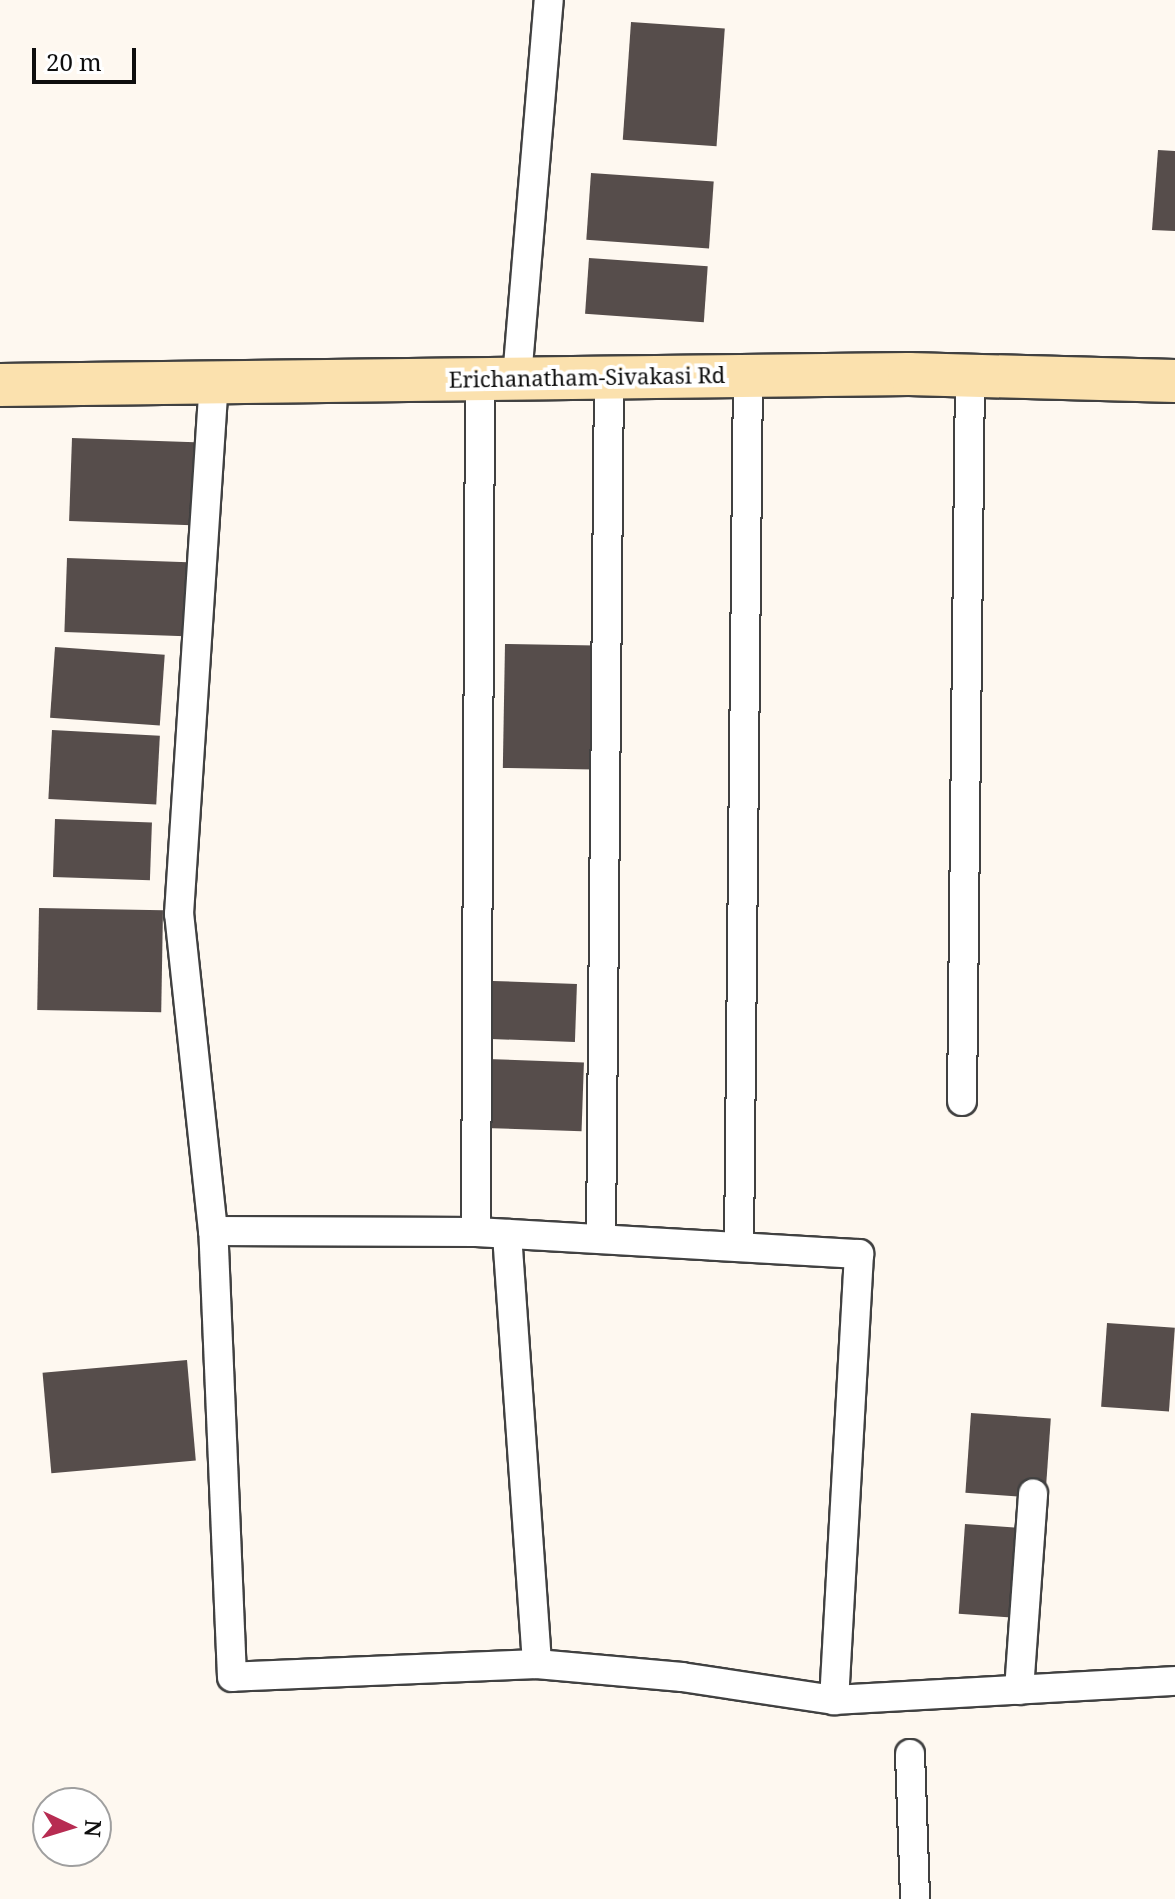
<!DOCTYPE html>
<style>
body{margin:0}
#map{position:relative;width:1175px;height:1899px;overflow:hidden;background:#fef8f0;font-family:"Noto Serif",serif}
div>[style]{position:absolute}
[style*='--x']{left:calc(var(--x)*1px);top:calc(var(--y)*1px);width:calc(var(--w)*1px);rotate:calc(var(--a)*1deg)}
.building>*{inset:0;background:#564d4b;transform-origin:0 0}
.roads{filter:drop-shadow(2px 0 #414141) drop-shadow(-2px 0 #414141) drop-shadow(0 2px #414141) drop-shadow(0 -2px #414141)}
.street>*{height:28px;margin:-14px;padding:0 14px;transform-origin:14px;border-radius:14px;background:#fff}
.secondary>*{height:42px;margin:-21px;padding:0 21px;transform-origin:21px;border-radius:21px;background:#fbe1ae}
span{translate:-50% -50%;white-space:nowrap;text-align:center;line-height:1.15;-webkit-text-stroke:8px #fff;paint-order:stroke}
.street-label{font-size:22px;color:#0e0e0e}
.north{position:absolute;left:32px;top:1787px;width:80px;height:80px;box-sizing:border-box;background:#fff;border:2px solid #9f9f9f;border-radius:50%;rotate:94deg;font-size:22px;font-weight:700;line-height:32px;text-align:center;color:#0e0e0e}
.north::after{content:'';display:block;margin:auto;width:28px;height:36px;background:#b72c52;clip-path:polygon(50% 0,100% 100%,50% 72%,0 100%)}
.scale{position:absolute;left:32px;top:48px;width:104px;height:36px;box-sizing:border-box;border:4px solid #0e0e0e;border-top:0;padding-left:10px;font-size:24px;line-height:28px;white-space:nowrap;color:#0e0e0e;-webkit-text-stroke:6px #fff;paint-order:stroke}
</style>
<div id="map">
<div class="building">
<i style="left:631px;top:22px;width:94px;height:118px;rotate:4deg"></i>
<i style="clip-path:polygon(1158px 150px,1175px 151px,1175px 231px,1152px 230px)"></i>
<i style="left:591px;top:173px;width:123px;height:67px;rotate:4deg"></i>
<i style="left:589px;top:258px;width:119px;height:56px;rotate:4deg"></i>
<i style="left:72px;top:438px;width:130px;height:83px;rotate:2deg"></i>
<i style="left:67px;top:558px;width:128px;height:74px;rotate:2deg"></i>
<i style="left:505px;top:644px;width:91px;height:124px;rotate:1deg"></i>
<i style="left:55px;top:647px;width:110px;height:71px;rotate:4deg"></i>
<i style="left:52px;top:730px;width:108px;height:69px;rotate:3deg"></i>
<i style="left:55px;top:819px;width:97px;height:58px;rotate:2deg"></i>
<i style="left:39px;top:908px;width:124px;height:102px;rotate:1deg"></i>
<i style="left:493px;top:981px;width:84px;height:58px;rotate:2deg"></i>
<i style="left:487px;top:1059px;width:97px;height:69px;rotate:2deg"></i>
<i style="left:1107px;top:1323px;width:68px;height:84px;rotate:4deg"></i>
<i style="left:187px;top:1360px;width:101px;height:145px;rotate:85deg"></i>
<i style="left:971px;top:1413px;width:80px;height:80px;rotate:4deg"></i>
<i style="left:965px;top:1524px;width:76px;height:90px;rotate:4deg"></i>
</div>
<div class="roads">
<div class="street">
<i style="--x:517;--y:378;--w:379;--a:-85.2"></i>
<i style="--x:962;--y:1101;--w:725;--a:-89.37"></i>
<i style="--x:213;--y:1231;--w:319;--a:-96.1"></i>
<i style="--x:179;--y:914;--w:535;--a:-86.25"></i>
<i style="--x:476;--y:1232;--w:854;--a:-89.73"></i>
<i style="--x:507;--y:1234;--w:431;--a:86"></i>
<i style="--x:601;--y:1239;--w:863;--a:-89.47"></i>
<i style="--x:739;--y:1247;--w:872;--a:-89.41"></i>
<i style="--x:1019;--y:1690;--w:197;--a:-85.9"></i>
<i style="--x:834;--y:1700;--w:154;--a:-171.4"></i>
<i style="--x:682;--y:1677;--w:146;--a:-174.9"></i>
<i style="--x:537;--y:1664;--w:305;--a:177.6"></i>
<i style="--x:232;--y:1677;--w:446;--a:-92.4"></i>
<i style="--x:213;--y:1231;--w:263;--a:0.2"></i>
<i style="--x:476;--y:1232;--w:384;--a:3.3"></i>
<i style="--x:859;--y:1254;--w:447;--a:93.2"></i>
<i style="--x:834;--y:1700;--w:342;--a:-3.2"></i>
<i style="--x:910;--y:1754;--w:145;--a:88"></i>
</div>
<div class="secondary">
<i style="--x:0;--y:385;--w:909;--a:-0.69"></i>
<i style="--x:909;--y:374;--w:266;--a:1.5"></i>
</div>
</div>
<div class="street-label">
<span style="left:587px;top:377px;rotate:-1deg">Erichanatham-Sivakasi Rd</span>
</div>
<div class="north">N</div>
<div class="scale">20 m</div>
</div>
